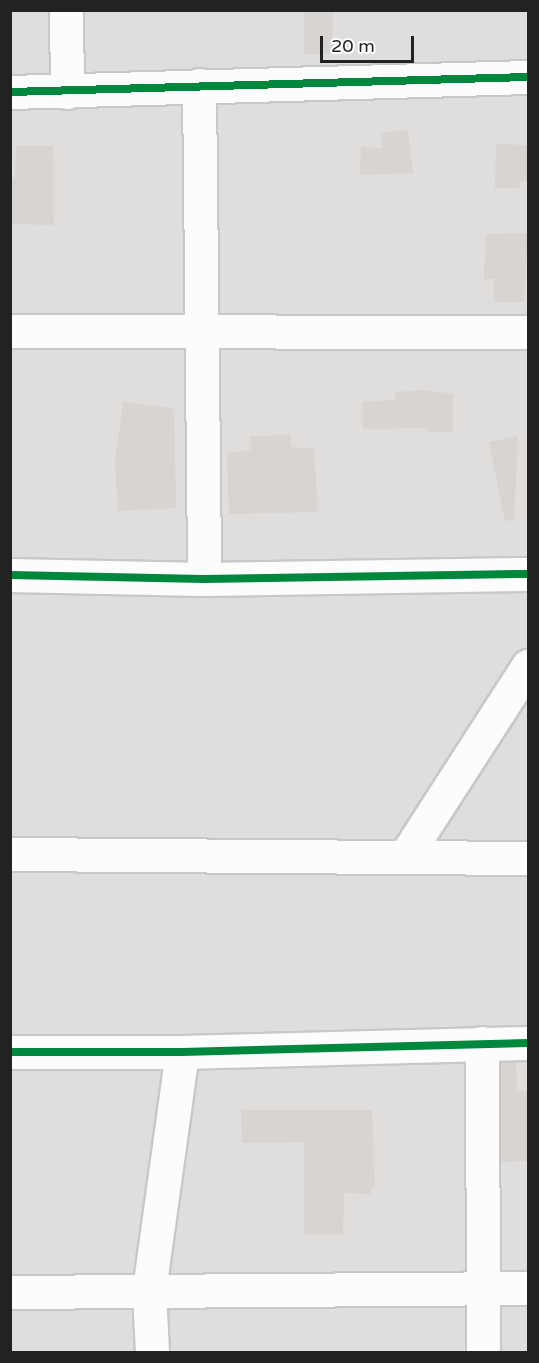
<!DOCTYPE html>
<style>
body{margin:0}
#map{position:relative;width:539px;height:1363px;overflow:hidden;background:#f0eeeb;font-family:"Varela Round",sans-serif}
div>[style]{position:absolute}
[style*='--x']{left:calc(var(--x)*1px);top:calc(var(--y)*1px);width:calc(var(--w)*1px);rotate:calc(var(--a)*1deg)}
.residential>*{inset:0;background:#dfdedc;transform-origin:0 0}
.building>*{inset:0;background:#d7d4d2;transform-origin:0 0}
.roads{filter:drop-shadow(2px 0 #c9c8c7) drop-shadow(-2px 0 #c9c8c7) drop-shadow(0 2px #c9c8c7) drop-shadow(0 -2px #c9c8c7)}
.street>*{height:33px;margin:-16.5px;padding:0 16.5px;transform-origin:16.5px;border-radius:16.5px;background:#fdfcfc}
.cycleway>*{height:8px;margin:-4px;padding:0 4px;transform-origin:4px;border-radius:4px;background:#00873e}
span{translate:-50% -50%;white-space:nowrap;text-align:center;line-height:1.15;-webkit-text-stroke:5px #fff;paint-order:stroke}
.frame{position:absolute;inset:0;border:12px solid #222;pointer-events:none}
.scale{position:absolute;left:320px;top:36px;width:94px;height:27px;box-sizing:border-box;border:3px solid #222;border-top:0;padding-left:8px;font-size:18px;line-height:21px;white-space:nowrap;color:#222;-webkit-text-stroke:4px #fff;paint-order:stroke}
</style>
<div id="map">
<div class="residential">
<i style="left:10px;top:11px;width:518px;height:1341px"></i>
</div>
<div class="building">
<i style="left:304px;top:10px;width:29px;height:44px"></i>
<i style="clip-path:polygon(408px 130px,413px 173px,360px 175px,361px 147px,383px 148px,381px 133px)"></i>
<i style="clip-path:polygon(496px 144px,528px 145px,528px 181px,520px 181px,519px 188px,495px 188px)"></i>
<i style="clip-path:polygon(16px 146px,53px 146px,54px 225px,10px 224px,10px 178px,15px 178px)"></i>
<i style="clip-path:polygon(528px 233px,524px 302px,494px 302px,494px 279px,484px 279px,486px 234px)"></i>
<i style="clip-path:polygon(424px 390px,453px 394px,453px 432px,428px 432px,428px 428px,363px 429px,362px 402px,396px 400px,395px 392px)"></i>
<i style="clip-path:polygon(123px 402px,174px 408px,176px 508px,118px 511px,115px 463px)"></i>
<i style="clip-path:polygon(291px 435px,291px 447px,314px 449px,318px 512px,229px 514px,227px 453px,251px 450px,250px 436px)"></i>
<i style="clip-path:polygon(518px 436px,514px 520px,505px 521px,489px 442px)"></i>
<i style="clip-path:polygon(501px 1062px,516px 1062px,517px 1091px,528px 1090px,528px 1161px,501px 1162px)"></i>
<i style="clip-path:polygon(241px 1110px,372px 1110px,375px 1188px,371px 1188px,371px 1194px,344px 1193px,343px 1235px,304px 1234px,304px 1142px,242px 1143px)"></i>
</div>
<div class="roads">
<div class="street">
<i style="--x:66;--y:10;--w:82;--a:89.3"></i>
<i style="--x:199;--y:85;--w:494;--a:89.4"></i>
<i style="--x:10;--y:92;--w:518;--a:-1.66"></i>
<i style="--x:10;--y:331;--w:518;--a:0.11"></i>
<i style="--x:10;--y:575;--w:194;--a:1.2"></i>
<i style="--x:204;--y:579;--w:324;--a:-0.9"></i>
<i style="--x:10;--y:854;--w:518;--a:0.44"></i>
<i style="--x:406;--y:855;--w:225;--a:-57.2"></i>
<i style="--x:482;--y:1043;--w:309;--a:89.8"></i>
<i style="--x:10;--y:1052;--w:172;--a:0"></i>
<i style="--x:182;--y:1052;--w:346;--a:-1.5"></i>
<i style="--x:10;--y:1292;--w:518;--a:-0.44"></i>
<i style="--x:152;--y:1352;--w:62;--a:-92.8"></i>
<i style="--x:149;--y:1290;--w:240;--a:-82.1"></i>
</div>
</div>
<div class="cycleway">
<i style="--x:10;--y:92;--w:518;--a:-1.66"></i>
<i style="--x:10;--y:575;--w:194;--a:1.2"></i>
<i style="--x:204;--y:579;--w:324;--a:-0.9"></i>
<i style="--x:10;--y:1052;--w:172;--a:0"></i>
<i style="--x:182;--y:1052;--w:346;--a:-1.5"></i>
</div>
<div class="frame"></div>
<div class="scale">20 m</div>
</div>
